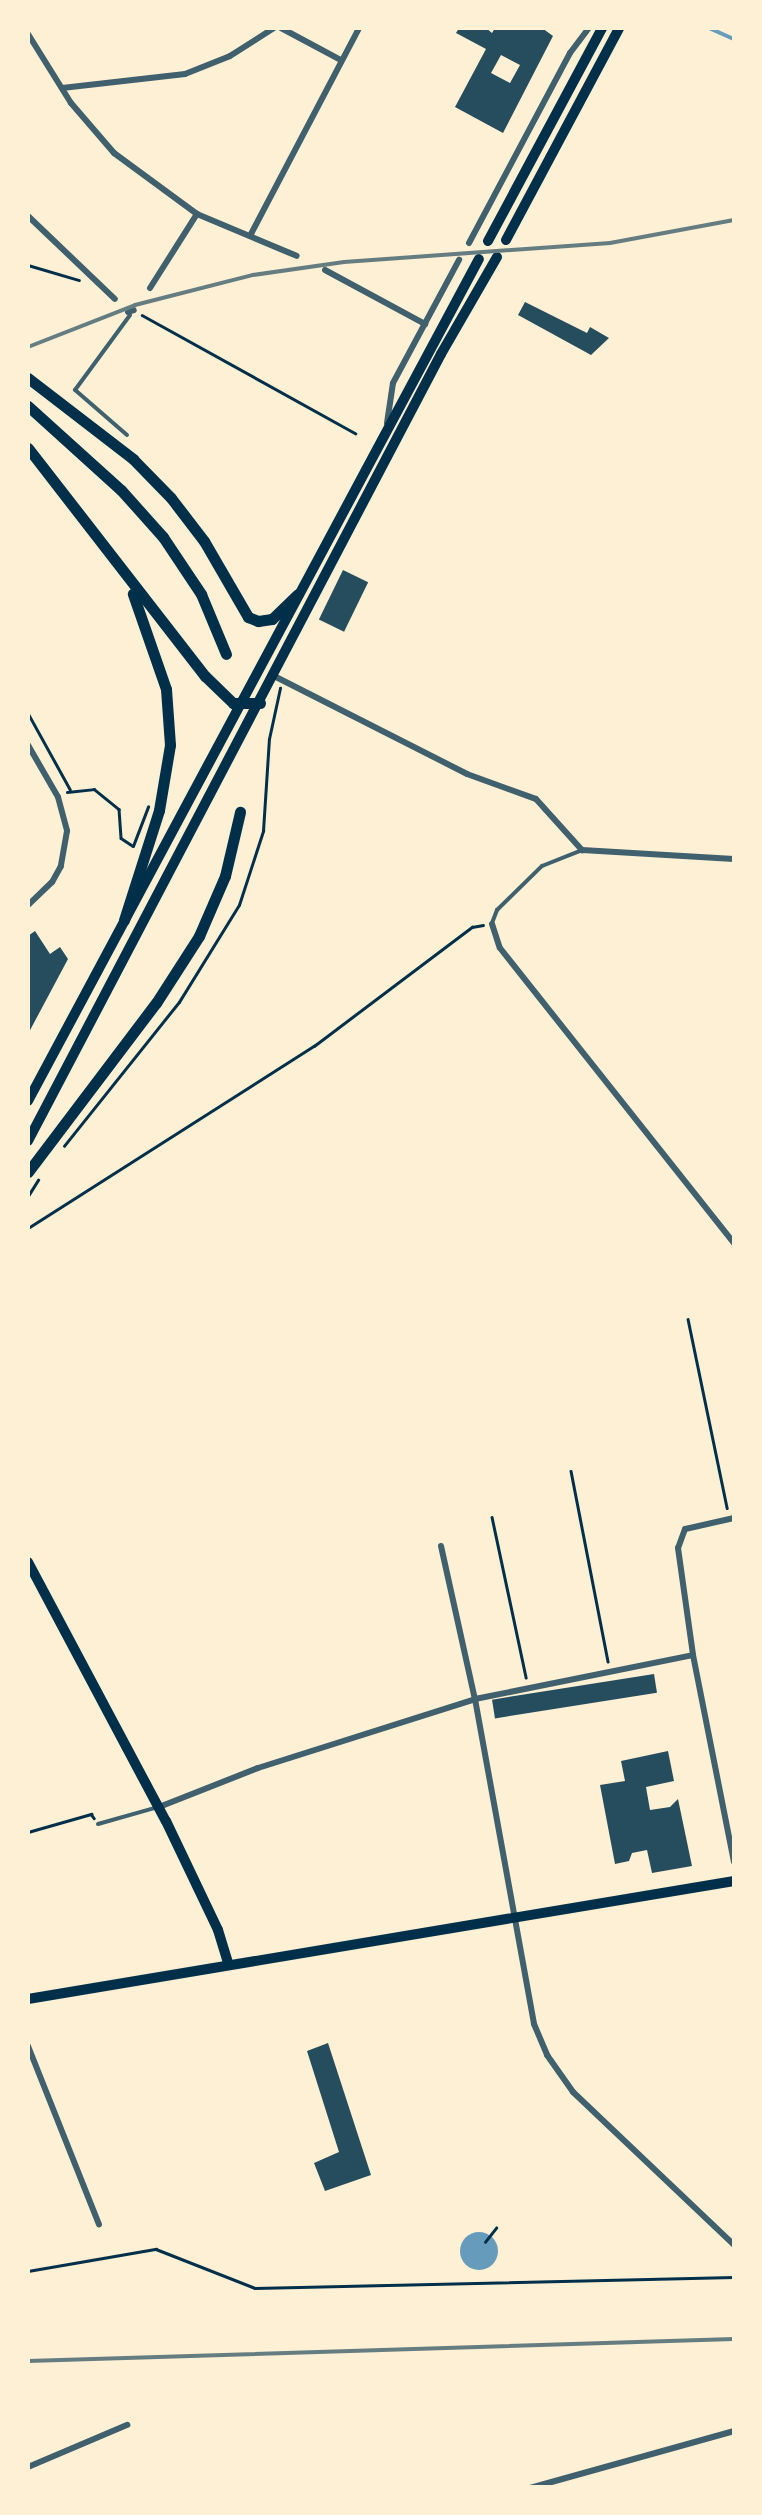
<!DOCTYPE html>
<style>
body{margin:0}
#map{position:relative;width:762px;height:2515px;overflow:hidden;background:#fdf0d5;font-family:"Roboto Condensed",sans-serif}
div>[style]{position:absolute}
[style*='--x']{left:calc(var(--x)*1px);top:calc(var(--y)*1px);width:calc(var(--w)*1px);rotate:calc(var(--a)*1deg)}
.water>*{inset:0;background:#669bbc}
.round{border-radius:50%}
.stream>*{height:4px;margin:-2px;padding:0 2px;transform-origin:2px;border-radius:2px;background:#669bbc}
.building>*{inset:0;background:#264d5e;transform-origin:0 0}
.path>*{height:2.5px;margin:-1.25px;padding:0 1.25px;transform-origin:1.25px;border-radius:1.25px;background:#003049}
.service>*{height:4px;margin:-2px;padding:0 2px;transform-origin:2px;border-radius:2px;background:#3f606c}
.minor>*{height:6px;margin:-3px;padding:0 3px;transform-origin:3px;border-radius:3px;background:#3f606c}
.primary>*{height:10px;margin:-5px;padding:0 5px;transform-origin:5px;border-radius:5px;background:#003049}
.motorway>*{height:11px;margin:-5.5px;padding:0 5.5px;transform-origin:5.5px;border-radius:5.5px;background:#003049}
.rail>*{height:4px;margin:-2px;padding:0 2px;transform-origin:2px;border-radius:2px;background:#657d81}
span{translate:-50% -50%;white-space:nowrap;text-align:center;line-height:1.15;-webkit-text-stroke:8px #fdf0d5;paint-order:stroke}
.frame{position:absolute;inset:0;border:30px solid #fdf0d5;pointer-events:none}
</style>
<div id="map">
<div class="water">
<i class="round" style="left:460px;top:2232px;width:38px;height:38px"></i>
</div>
<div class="stream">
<i style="--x:709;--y:28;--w:27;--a:24"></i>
</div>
<div class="building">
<i style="clip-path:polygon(evenodd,459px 28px,486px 28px,492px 33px,495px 28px,542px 28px,553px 36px,503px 133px,455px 107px,486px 49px,456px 33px,459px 28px,501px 55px,520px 65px,510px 83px,491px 73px,501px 55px)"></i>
<i style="clip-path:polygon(525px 302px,587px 333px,590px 327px,609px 338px,591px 355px,518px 315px)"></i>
<i style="left:343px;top:570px;width:28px;height:55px;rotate:26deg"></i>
<i style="clip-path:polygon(35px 931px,50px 954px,60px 947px,68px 959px,28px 1034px,28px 936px)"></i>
<i style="left:654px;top:1674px;width:19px;height:164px;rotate:81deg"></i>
<i style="clip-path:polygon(668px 1751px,674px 1781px,646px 1787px,650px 1810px,670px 1807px,678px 1799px,692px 1866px,652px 1873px,647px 1850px,632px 1853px,629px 1861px,615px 1864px,600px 1785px,625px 1781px,621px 1761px)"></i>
<i style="clip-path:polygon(328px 2043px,371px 2175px,325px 2191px,314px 2163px,339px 2152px,307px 2051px)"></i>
</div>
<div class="path">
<i style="--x:732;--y:28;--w:2;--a:27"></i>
<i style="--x:28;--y:265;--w:53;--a:16.4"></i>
<i style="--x:142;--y:315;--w:244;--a:29"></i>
<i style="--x:28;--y:713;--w:87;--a:61.1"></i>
<i style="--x:67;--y:792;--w:27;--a:-6"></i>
<i style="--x:94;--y:789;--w:32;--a:39"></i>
<i style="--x:119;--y:809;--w:29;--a:86"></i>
<i style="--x:121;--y:838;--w:14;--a:34"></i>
<i style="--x:133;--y:846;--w:42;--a:-69"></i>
<i style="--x:64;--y:1146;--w:184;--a:-51.4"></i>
<i style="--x:179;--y:1002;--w:114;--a:-58.3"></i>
<i style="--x:239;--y:905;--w:78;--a:-72"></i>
<i style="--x:263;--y:831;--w:92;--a:-86.3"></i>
<i style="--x:269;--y:739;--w:52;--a:-77.8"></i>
<i style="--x:28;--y:1196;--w:19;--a:-58"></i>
<i style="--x:28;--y:1228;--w:339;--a:-32.5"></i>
<i style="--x:314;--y:1046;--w:198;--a:-37"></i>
<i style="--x:472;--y:927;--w:11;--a:-10"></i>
<i style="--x:688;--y:1319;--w:193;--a:78.3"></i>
<i style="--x:571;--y:1471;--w:194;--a:79"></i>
<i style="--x:492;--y:1517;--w:164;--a:78"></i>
<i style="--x:28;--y:1832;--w:66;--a:-15.9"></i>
<i style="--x:91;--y:1814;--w:5;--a:53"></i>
<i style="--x:485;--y:2242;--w:18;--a:-52"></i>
<i style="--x:28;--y:2271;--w:130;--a:-9.8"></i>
<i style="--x:156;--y:2249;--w:106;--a:21.5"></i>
<i style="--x:255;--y:2288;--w:479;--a:-1.3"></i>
</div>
<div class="service">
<i style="--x:127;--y:435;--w:69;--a:-139.1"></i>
<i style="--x:75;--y:390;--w:93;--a:-53.7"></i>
<i style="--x:492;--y:923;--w:14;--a:-69"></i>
<i style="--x:497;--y:910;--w:63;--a:-44.4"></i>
<i style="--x:542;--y:866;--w:43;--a:-21.8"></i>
<i style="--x:98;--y:1824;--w:62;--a:-15.8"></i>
</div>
<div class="minor">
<i style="--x:281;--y:28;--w:68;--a:28.1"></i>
<i style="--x:28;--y:34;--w:81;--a:58.1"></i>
<i style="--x:71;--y:103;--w:66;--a:49.3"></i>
<i style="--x:114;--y:153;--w:103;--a:36.3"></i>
<i style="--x:197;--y:214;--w:108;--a:22.8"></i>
<i style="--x:62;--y:88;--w:124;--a:-6.5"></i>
<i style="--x:185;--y:74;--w:48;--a:-21.8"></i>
<i style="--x:230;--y:56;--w:52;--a:-32.5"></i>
<i style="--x:28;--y:216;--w:120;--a:43.7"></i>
<i style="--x:251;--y:234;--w:233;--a:-62.3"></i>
<i style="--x:469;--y:243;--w:215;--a:-62"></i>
<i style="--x:570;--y:53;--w:31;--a:-53"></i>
<i style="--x:325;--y:270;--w:114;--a:28.4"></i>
<i style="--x:150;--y:288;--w:88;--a:-57.6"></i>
<i style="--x:128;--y:312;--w:6;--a:-18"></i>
<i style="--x:387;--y:423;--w:40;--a:-81.5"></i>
<i style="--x:393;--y:383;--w:140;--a:-61.8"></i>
<i style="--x:274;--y:676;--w:216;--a:26.9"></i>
<i style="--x:467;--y:774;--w:73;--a:19.9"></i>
<i style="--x:536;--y:799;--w:69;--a:48"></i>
<i style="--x:582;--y:850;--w:152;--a:3.4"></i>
<i style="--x:28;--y:745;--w:60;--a:60"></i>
<i style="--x:58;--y:797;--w:35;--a:75"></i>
<i style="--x:67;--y:831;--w:36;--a:100"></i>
<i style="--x:61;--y:866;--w:18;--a:119"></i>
<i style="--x:52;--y:882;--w:33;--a:136"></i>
<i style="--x:492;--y:924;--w:25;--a:72"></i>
<i style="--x:500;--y:948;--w:377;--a:51.6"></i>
<i style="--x:734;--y:1518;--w:50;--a:167.3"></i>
<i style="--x:685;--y:1529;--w:20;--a:110"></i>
<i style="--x:678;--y:1548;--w:108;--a:82"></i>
<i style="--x:693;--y:1655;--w:211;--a:78.8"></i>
<i style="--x:441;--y:1546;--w:157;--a:77.5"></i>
<i style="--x:475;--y:1699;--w:330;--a:79.7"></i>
<i style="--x:534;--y:2024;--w:34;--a:67"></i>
<i style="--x:547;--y:2055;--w:45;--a:54.9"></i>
<i style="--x:573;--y:2092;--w:222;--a:43.5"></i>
<i style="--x:159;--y:1807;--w:106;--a:-21.5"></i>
<i style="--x:258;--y:1768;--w:228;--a:-17.6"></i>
<i style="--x:475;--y:1699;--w:222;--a:-11.4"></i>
<i style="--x:28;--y:2046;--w:192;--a:68.3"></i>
<i style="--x:28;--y:2467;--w:108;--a:-23"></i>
<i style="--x:530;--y:2488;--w:212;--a:-15.6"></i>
</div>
<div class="primary">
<i style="--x:506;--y:240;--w:240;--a:-61.9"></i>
<i style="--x:488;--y:241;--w:242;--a:-61.8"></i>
<i style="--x:28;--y:1101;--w:955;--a:-61.83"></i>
<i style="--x:28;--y:1141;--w:889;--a:-62.31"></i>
<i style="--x:441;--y:354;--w:112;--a:-60"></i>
<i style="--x:28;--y:1562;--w:293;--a:62"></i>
<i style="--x:166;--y:1821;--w:121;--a:64.5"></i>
<i style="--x:218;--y:1930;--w:34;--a:73"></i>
<i style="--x:28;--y:1999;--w:716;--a:-9.49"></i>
</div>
<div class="motorway">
<i style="--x:28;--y:378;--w:133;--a:37.6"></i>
<i style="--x:133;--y:459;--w:54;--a:45.7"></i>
<i style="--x:171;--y:498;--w:54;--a:52.5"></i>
<i style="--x:204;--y:541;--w:88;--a:59.9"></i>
<i style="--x:248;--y:617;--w:11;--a:22"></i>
<i style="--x:258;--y:621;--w:14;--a:-8"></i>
<i style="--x:272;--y:619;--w:36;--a:-44"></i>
<i style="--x:28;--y:406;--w:125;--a:42.1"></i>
<i style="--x:121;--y:490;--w:63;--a:48.2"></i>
<i style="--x:163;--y:537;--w:69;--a:56.3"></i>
<i style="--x:201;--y:594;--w:65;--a:67.4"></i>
<i style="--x:28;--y:448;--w:289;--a:52.2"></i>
<i style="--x:205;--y:676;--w:39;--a:44"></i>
<i style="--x:233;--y:703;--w:27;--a:0"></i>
<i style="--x:124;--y:920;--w:115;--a:-72.3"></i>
<i style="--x:159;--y:810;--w:66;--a:-80.4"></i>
<i style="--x:170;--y:745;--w:56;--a:-94.1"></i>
<i style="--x:166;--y:689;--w:101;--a:-109.2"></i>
<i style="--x:28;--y:1172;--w:212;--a:-52.9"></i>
<i style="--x:156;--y:1003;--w:80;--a:-57.3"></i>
<i style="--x:199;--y:936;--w:65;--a:-66.6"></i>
<i style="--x:225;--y:876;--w:66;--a:-76.8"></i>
</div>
<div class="rail">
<i style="--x:28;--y:347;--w:115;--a:-21.4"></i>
<i style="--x:135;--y:305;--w:122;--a:-14.3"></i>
<i style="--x:253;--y:275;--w:92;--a:-8.1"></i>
<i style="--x:344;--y:262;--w:267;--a:-4.1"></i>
<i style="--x:610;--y:243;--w:126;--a:-10.5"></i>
<i style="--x:28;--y:2361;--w:706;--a:-1.78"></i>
</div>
<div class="frame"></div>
</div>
